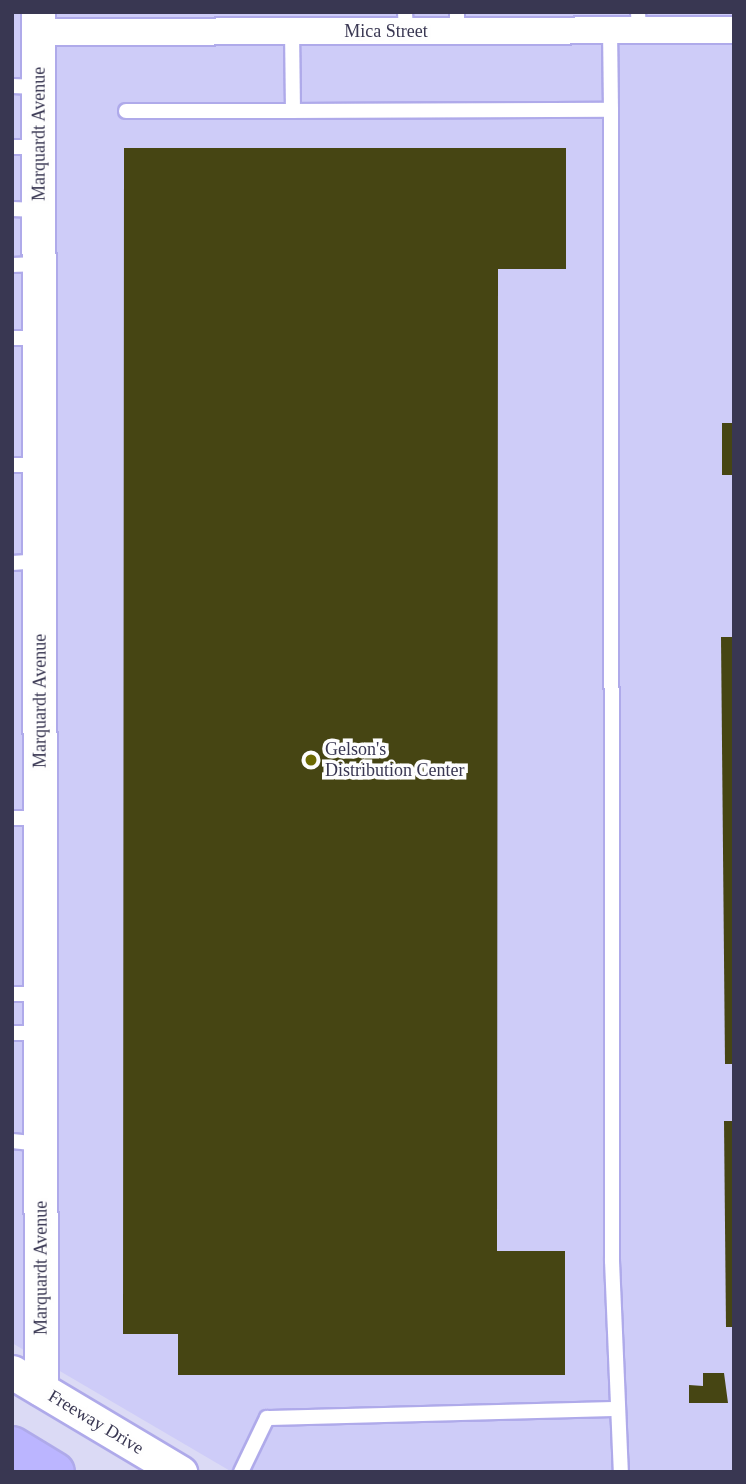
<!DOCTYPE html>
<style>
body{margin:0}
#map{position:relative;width:746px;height:1484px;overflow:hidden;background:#dbdaf5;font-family:"Times New Roman",serif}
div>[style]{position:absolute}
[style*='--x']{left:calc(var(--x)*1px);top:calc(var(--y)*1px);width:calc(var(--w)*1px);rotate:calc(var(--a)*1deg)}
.built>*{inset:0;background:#ceccf8}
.building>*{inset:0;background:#464513;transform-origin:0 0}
.roads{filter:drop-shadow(2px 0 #afaaea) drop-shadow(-2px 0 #afaaea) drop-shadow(0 2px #afaaea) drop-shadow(0 -2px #afaaea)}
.service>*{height:14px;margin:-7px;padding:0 7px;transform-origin:7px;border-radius:7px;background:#fff}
.minor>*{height:26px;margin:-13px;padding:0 13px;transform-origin:13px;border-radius:13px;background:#fff}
.tertiary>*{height:33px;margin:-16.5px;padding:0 16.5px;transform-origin:16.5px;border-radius:16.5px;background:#fff}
.motorway>*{height:38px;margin:-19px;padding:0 19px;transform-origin:19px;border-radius:19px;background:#bbb5ff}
.dots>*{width:19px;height:19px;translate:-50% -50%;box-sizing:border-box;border:4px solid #fefefe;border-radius:50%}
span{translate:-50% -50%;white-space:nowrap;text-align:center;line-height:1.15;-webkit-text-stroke:7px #fefefe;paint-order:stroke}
.street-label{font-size:18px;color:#393752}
.poi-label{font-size:18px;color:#393752}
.left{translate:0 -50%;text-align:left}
.frame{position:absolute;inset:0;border:14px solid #393752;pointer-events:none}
</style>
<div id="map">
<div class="built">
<i style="clip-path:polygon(12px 12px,734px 12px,734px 1472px,232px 1472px,12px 1343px)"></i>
</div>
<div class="building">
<i style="clip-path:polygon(124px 148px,566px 148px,566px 269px,498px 269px,497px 1251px,565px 1251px,565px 1375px,178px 1375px,178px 1334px,123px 1334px)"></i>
<i style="left:722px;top:423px;width:12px;height:52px"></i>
<i style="clip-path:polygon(721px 637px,734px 637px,734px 1064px,725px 1064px)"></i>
<i style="clip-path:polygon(724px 1121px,734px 1121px,734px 1327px,726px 1327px)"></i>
<i style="clip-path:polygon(703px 1373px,724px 1373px,728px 1403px,689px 1403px,689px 1385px,703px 1386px)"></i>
</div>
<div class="roads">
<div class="service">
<i style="--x:405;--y:12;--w:19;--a:87"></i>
<i style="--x:638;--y:12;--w:18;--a:87"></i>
<i style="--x:457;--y:31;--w:19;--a:-90"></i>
<i style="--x:12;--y:86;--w:26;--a:2"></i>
<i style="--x:611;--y:110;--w:1151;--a:89.95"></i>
<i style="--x:612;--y:1261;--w:211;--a:87.6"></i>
<i style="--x:126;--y:111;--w:167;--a:0"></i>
<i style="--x:293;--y:111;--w:80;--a:-90.7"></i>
<i style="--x:293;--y:111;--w:318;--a:-0.2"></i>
<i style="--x:611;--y:110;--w:80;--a:-90.7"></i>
<i style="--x:12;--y:147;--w:26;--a:0"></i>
<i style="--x:12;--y:209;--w:27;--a:2"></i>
<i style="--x:12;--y:265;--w:27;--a:-2"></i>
<i style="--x:12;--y:338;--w:27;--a:0"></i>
<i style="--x:12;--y:465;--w:27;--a:0"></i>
<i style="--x:12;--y:563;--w:27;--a:-4"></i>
<i style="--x:12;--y:818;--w:28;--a:0"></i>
<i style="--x:12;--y:994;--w:28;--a:0"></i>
<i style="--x:12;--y:1033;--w:28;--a:0"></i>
<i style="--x:12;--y:1141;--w:29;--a:6"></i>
<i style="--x:241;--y:1472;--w:60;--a:-64.3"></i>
<i style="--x:267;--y:1418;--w:349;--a:-1.5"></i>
</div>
<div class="minor">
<i style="--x:38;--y:32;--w:696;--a:-0.16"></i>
</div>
<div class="tertiary">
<i style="--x:38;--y:12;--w:1377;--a:89.88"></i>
<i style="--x:12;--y:1372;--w:196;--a:30.8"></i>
</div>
<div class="motorway">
<i style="--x:12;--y:1446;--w:50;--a:31.2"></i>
</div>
</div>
<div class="dots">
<i style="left:311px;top:760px;background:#6c6902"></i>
</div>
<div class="street-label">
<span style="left:386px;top:31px">Mica Street</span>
<span style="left:39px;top:134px;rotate:-90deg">Marquardt Avenue</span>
<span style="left:40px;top:701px;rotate:-90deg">Marquardt Avenue</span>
<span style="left:41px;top:1268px;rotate:-90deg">Marquardt Avenue</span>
<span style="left:96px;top:1422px;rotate:31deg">Freeway Drive</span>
</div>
<div class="poi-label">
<span class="left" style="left:325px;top:760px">Gelson's<br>Distribution Center</span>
</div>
<div class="frame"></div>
</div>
